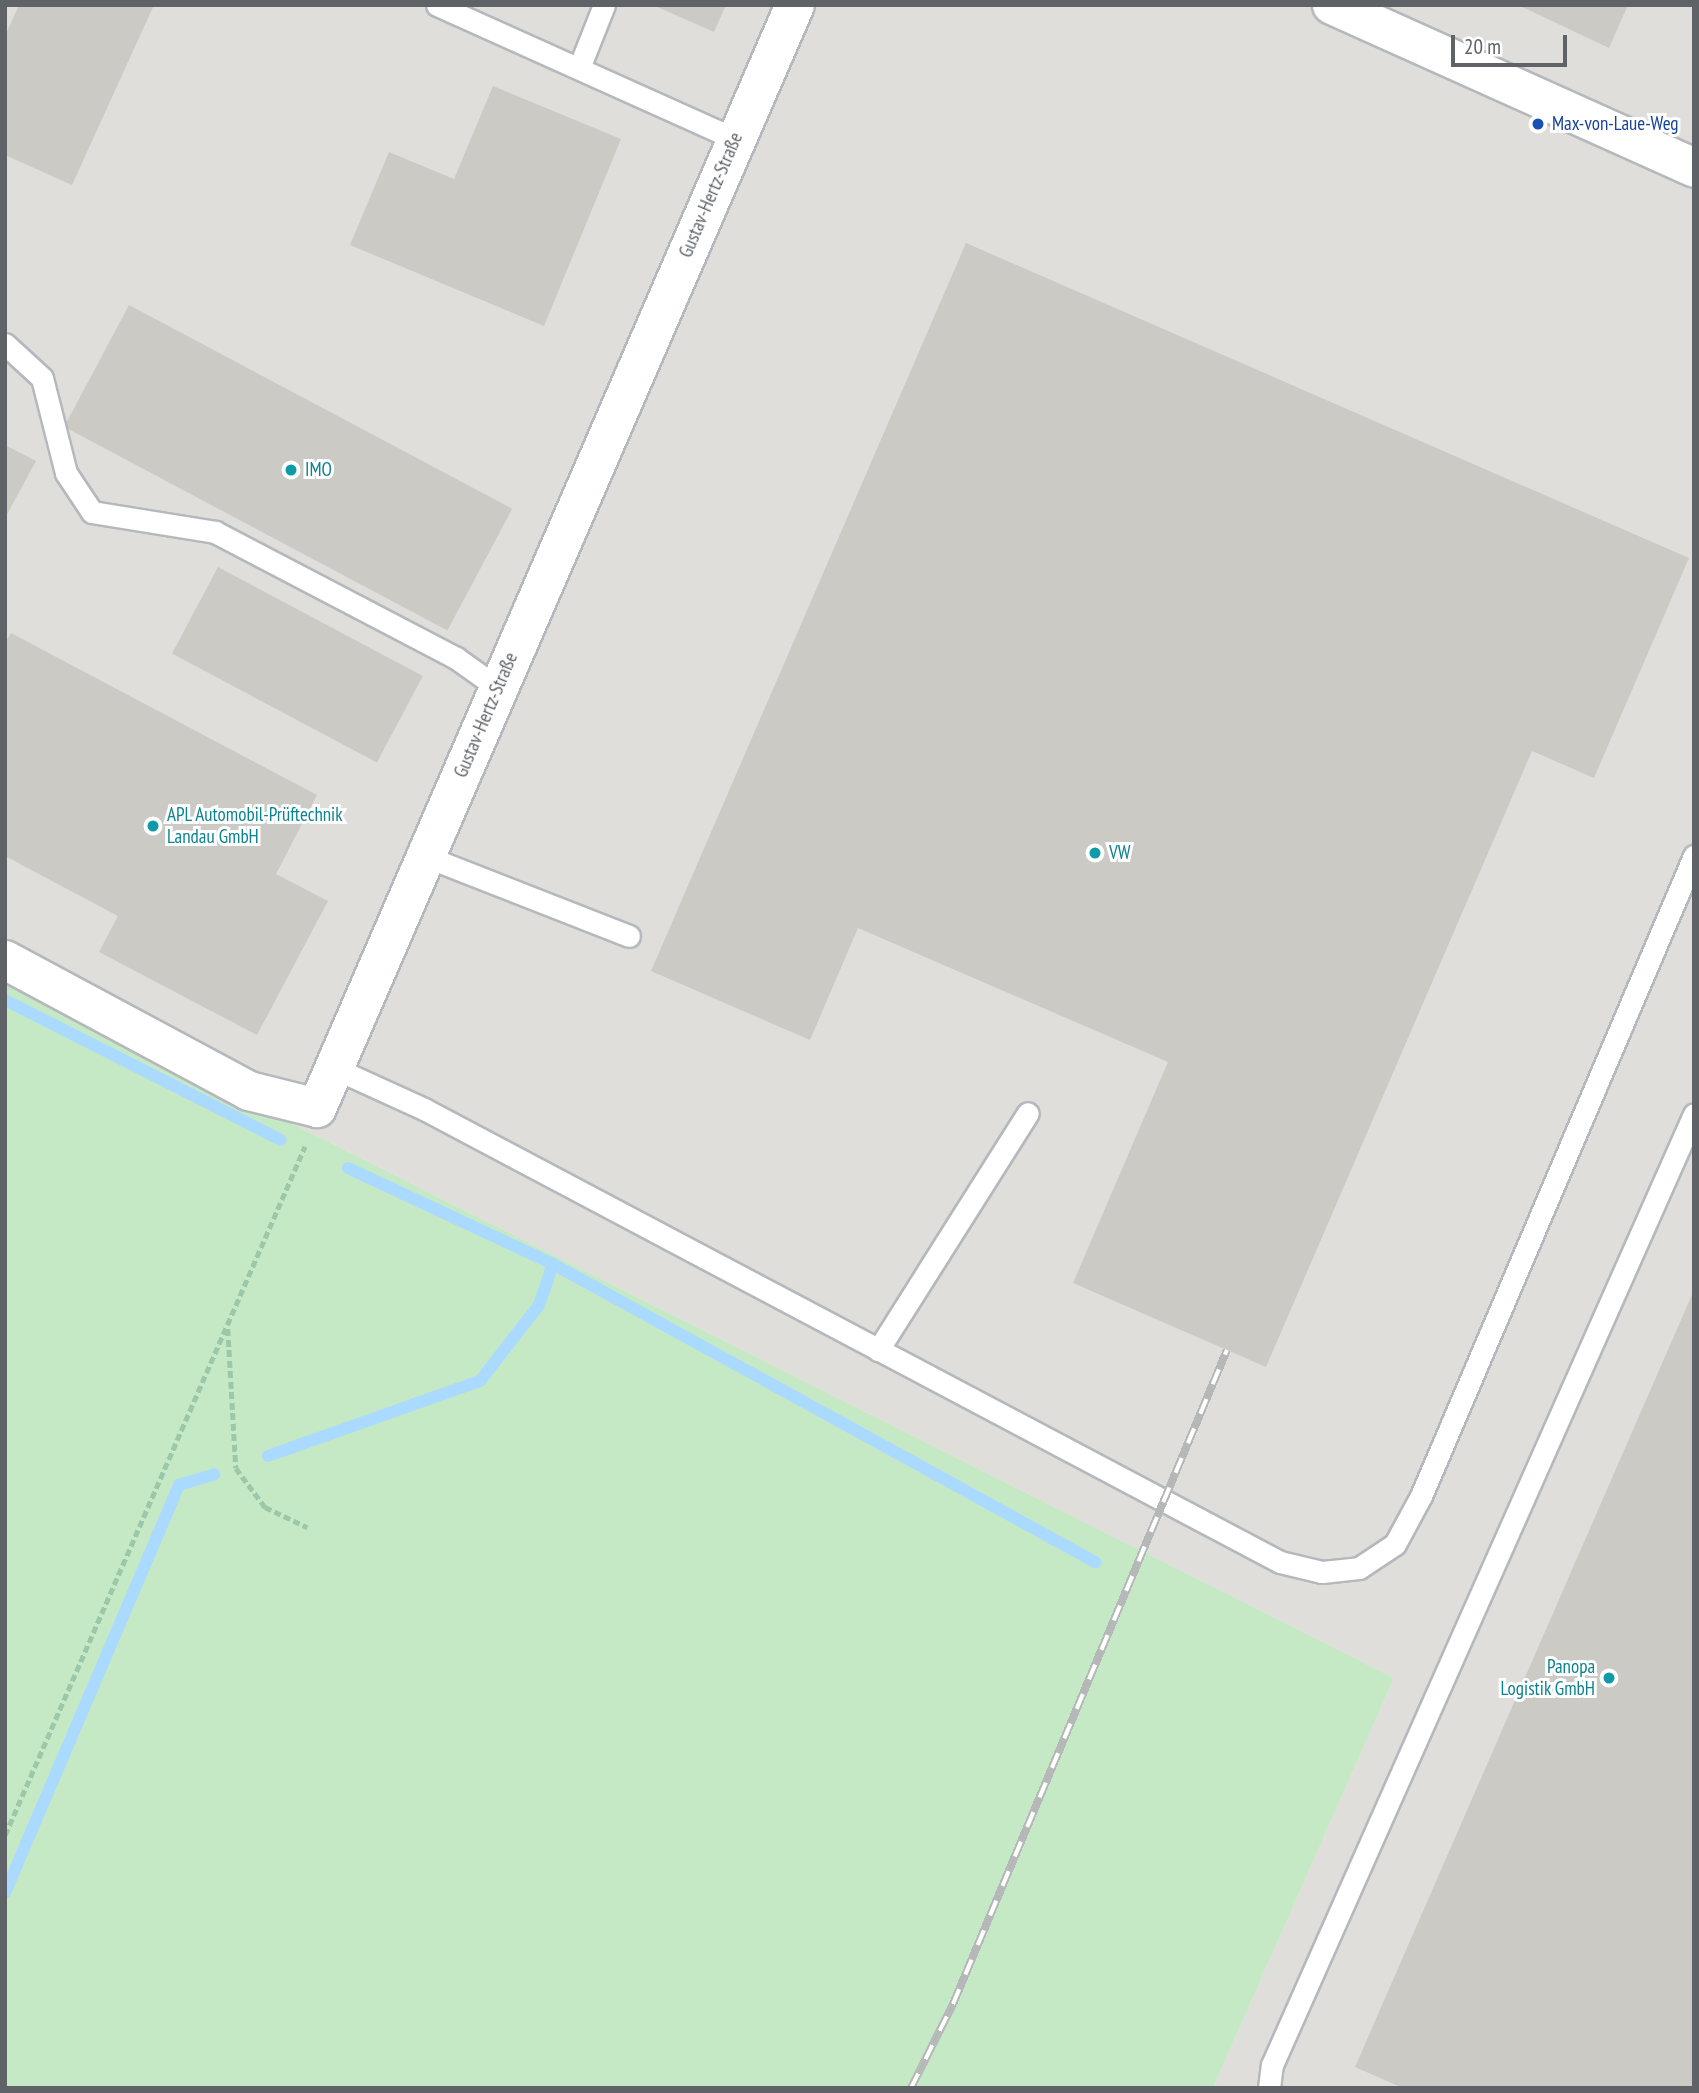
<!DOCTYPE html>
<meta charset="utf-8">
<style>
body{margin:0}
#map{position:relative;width:1699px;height:2093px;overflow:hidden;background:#f1efe8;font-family:"PT Sans Narrow",sans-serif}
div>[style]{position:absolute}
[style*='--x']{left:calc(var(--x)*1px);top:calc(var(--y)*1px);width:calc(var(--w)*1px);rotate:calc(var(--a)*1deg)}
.industrial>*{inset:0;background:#e0deda}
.green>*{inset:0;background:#c5e8c5}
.stream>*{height:12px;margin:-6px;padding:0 6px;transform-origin:6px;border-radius:6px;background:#aadaff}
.building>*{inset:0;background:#cccac5;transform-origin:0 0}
.path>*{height:4.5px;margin-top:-2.25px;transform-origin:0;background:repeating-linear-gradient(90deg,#9cc7a9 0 7px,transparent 0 10.5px)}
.roads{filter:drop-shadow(2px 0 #b5b8bc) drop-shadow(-2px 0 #b5b8bc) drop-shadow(0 2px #b5b8bc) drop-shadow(0 -2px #b5b8bc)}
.lane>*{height:21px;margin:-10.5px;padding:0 10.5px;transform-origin:10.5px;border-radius:10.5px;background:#fff}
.street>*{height:38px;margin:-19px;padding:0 19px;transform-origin:19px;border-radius:19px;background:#fff}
.rail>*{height:8px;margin-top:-4px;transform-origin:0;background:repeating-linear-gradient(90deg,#fff 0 16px,#b6b7b8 0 32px);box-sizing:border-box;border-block:2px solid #b6b7b8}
.dots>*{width:19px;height:19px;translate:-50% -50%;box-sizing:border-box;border:4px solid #fff;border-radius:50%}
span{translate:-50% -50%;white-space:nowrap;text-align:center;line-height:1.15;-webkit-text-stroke:6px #fff;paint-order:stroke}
.transit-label{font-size:19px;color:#164399}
.left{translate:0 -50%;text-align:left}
.street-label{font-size:19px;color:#5f6368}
.culture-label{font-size:19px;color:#0d838f}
.right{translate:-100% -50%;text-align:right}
.frame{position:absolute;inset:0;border:7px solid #5f6368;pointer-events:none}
.scale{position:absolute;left:1451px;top:35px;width:116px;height:32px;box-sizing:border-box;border:4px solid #5f6368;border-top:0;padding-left:9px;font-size:21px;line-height:24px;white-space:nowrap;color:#5f6368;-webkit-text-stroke:5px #fff;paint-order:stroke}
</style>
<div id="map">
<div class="industrial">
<i style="clip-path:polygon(5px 5px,1694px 5px,1694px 2088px,1213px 2088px,1394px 1678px,5px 979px)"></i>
</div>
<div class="green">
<i style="clip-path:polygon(5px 979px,1394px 1678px,1213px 2088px,5px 2088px)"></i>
</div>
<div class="stream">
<i style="--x:5;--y:1000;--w:309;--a:26.9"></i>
<i style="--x:348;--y:1168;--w:226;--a:25.1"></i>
<i style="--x:553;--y:1264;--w:619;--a:28.8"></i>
<i style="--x:268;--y:1456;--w:225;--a:-19.5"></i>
<i style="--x:480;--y:1381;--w:96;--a:-52.2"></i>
<i style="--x:539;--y:1305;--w:43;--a:-71.1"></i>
<i style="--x:5;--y:1893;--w:444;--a:-66.9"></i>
<i style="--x:179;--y:1485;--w:37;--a:-17"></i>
</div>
<div class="building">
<i style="clip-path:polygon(19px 5px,154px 5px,72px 185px,5px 155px,5px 36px)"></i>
<i style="clip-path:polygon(653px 5px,726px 5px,714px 32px)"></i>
<i style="clip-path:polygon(1518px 5px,1628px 5px,1609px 48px)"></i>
<i style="clip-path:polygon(493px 86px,621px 139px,544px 326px,350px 245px,389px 152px,454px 179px)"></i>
<i style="clip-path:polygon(966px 243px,1689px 558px,1594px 778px,1532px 751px,1266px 1367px,1073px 1283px,1168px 1062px,858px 928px,810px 1040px,651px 971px)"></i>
<i style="left:129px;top:305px;width:434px;height:138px;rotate:28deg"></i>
<i style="clip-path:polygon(5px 445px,36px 461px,5px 518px)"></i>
<i style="left:218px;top:567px;width:232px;height:98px;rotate:28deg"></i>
<i style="clip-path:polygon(11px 633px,317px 795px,276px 874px,328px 901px,257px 1035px,99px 952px,118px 916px,5px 856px,5px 643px)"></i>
<i style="clip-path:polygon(1694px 1290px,1694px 2088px,1403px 2088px,1355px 2067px)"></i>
</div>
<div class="path">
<i style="--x:228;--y:1329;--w:139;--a:86.7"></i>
<i style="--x:236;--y:1468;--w:49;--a:53.4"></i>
<i style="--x:265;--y:1507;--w:47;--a:25.5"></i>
<i style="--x:5;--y:1835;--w:751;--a:-66.47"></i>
</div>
<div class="roads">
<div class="lane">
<i style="--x:437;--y:5;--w:327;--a:24.2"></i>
<i style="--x:579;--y:68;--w:68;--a:-68.4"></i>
<i style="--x:5;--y:344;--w:50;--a:42.6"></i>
<i style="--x:42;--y:378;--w:98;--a:75.8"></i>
<i style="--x:66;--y:473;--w:47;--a:56.3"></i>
<i style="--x:92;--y:512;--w:125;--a:9.2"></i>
<i style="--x:215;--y:532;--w:272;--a:27.6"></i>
<i style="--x:456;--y:658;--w:52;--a:35.5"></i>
<i style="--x:425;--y:856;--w:219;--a:21.4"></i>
<i style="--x:334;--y:1068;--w:99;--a:24.5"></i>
<i style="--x:424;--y:1109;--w:968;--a:27.89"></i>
<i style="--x:1280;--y:1562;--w:43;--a:13.4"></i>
<i style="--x:1322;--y:1572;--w:37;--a:-6"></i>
<i style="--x:1359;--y:1568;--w:43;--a:-33.7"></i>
<i style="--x:1395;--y:1544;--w:55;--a:-61.6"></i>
<i style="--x:1421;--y:1496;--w:696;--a:-66.9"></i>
<i style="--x:878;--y:1350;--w:280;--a:-57.7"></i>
<i style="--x:1269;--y:2088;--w:23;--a:-83"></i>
<i style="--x:1272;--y:2065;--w:1040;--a:-66.07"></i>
</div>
<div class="street">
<i style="--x:1332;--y:5;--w:397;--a:24.2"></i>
<i style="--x:5;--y:960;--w:277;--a:28.2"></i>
<i style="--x:249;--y:1091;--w:70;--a:14"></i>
<i style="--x:317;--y:1108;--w:1202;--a:-66.57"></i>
</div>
</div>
<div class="rail">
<i style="--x:911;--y:2088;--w:94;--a:-63.4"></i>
<i style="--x:953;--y:2004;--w:709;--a:-67.27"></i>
</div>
<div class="dots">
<i style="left:1538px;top:124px;background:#1a4fb4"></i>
<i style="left:291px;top:470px;background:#0f9aa8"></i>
<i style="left:153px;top:826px;background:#0f9aa8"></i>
<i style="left:1095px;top:853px;background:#0f9aa8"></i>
<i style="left:1609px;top:1678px;background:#0f9aa8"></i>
</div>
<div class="transit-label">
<span class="left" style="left:1552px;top:124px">Max-von-Laue-Weg</span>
</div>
<div class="street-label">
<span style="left:711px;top:195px;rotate:-67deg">Gustav-Hertz-Straße</span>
<span style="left:486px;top:715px;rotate:-67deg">Gustav-Hertz-Straße</span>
</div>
<div class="culture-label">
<span class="left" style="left:305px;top:470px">IMO</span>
<span class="left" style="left:167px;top:826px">APL Automobil-Prüftechnik<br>Landau GmbH</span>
<span class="left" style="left:1109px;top:853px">VW</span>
<span class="right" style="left:1595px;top:1678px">Panopa<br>Logistik GmbH</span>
</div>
<div class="frame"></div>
<div class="scale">20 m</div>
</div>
